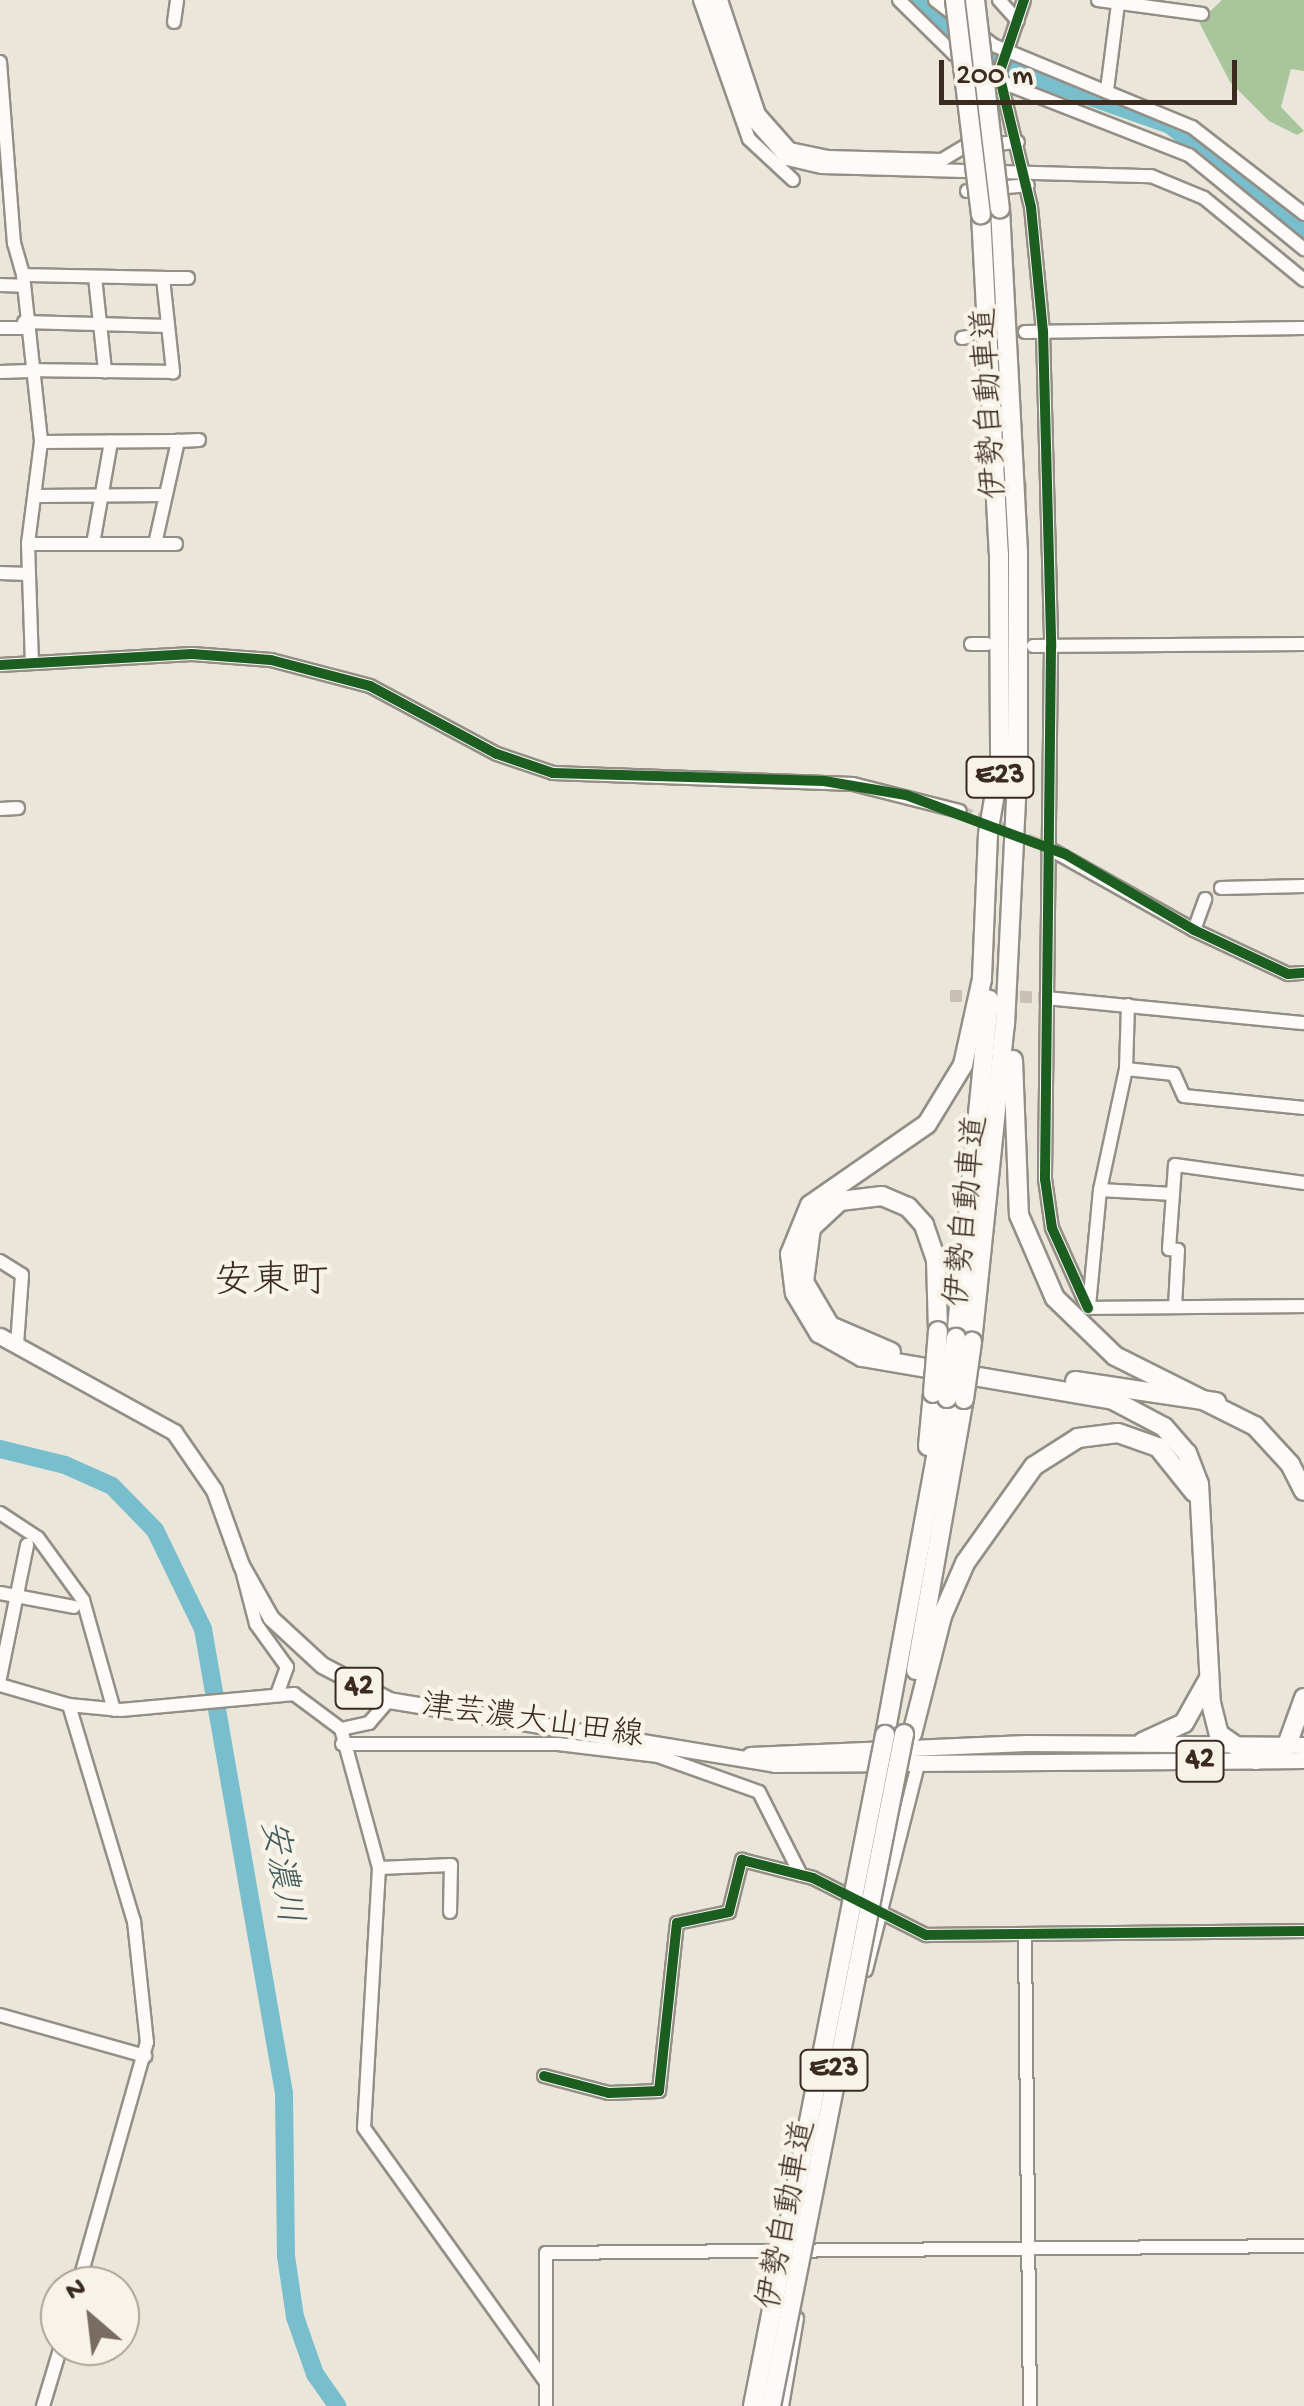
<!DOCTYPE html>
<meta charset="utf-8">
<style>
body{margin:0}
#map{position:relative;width:1304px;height:2406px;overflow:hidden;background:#ebe6da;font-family:"Gochi Hand","Klee One",sans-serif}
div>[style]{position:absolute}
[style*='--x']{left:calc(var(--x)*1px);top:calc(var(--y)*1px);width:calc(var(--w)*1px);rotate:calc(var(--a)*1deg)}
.forest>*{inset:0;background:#a8c59b}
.river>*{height:18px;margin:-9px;padding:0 9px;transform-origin:9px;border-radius:9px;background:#78becd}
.minor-tunnel>*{height:12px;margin-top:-6px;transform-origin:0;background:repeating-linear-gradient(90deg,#c8c0b4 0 12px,transparent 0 18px)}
.roads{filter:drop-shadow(2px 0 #948f86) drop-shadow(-2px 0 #948f86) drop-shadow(0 2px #948f86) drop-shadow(0 -2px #948f86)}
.minor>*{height:12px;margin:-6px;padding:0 6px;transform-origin:6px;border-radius:6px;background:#fcfbf9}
.major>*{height:15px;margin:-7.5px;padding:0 7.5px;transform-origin:7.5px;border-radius:7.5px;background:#fcfbf9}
.highway>*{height:18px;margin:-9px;padding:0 9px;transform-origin:9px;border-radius:9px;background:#fcfbf9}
.bridges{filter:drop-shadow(2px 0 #948f86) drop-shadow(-2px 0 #948f86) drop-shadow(0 2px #948f86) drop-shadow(0 -2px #948f86)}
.highway-bridge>*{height:18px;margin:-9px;padding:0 9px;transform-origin:9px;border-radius:9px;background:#fcfbf9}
.cycleway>*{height:10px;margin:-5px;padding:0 5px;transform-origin:5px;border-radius:5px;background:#1b5e20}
span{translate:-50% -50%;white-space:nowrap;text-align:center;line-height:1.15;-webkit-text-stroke:9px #f7f3e8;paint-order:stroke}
.shield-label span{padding:2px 8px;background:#f7f3e8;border:2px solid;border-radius:8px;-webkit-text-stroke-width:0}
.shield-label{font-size:30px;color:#3b2a1e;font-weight:700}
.street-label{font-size:32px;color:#3b2a1e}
.water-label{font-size:35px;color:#3f5859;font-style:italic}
.quarter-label{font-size:38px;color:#3b2a1e}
.north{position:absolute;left:40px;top:2266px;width:100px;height:100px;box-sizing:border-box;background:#f7f3e8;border:2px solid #aca397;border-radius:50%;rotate:332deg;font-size:28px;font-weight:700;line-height:40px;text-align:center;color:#3b2a1e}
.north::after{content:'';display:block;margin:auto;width:35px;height:45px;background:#796c60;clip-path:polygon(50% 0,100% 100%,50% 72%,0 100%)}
.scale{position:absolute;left:939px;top:60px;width:298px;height:45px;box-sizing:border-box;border:5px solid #3b2a1e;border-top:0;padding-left:12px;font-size:30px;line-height:35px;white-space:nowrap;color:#3b2a1e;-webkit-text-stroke:8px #f7f3e8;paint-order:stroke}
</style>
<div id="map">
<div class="forest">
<i style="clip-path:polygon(1222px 0,1304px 0,1304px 71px,1291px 69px,1281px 107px,1304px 131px,1297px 135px,1269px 121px,1230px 82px,1199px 22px)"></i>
</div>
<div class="river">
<i style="--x:918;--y:0;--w:39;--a:48"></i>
<i style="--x:944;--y:29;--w:80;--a:30.7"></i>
<i style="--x:1013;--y:70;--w:166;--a:19.3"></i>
<i style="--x:1170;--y:125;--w:170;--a:38.1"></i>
<i style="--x:0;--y:1449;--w:67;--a:13.8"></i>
<i style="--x:65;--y:1465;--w:51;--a:24.1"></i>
<i style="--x:112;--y:1486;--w:62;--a:45.7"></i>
<i style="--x:155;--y:1530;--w:110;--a:64.1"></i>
<i style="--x:203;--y:1629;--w:472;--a:80.1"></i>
<i style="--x:284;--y:2094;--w:162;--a:89.3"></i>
<i style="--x:286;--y:2256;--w:62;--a:81.6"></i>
<i style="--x:295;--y:2317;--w:60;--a:70.7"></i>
<i style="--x:315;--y:2374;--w:39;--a:55"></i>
</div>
<div class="minor-tunnel">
<i style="--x:979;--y:489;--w:51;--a:0"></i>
<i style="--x:960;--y:811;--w:95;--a:22.8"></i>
<i style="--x:950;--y:996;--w:32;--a:0"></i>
<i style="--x:1002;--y:996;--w:45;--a:2.5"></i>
</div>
<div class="roads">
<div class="minor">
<i style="--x:700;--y:0;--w:147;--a:70.6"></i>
<i style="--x:749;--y:139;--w:60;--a:43"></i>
<i style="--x:710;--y:0;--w:124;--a:71.1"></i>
<i style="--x:750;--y:117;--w:56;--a:48.6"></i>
<i style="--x:787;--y:159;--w:36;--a:13"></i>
<i style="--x:822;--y:167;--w:329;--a:1.6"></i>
<i style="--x:1151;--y:176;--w:57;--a:22.5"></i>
<i style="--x:1204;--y:198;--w:129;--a:39.4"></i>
<i style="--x:721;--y:0;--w:120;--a:71.6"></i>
<i style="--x:759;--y:114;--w:47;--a:48.5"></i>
<i style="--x:790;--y:149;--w:38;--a:12"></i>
<i style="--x:827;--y:157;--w:115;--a:1.5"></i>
<i style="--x:942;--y:160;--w:26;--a:-31"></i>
<i style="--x:964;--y:147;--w:54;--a:-5.3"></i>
<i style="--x:899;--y:0;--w:77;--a:44.5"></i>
<i style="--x:954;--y:54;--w:63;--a:29.4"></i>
<i style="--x:1009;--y:85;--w:193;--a:21.3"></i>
<i style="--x:1189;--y:155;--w:149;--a:39.3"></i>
<i style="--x:935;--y:0;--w:73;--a:37.8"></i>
<i style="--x:993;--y:45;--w:215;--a:22.4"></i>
<i style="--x:1192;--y:127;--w:142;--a:37.8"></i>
<i style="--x:999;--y:0;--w:28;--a:48"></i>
<i style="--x:1024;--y:0;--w:78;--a:108.7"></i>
<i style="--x:999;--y:74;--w:137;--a:76.5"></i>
<i style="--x:1031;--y:207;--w:125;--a:84.5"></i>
<i style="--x:1043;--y:331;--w:316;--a:88.5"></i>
<i style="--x:1051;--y:647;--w:532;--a:90.65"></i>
<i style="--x:1045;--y:1179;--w:49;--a:81.9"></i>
<i style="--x:1052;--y:1228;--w:88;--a:65.8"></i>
<i style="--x:1098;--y:0;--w:105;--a:7.7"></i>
<i style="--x:174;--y:22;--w:22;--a:-82"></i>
<i style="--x:0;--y:62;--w:182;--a:85.6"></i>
<i style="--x:14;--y:243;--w:33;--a:74"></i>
<i style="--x:23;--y:275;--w:168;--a:83.8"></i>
<i style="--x:41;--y:442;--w:103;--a:97.3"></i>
<i style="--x:28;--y:544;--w:119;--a:88.1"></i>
<i style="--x:1107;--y:90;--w:87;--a:-82.7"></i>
<i style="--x:967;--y:191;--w:61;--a:-5.6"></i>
<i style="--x:23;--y:275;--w:140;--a:1.2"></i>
<i style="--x:163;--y:278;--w:95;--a:83.9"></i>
<i style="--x:173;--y:372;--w:143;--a:-179.2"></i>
<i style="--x:95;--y:277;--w:95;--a:83.9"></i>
<i style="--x:163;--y:278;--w:25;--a:0"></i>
<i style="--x:0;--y:285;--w:23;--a:2"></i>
<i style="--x:24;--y:322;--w:144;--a:1.6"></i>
<i style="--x:0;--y:328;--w:24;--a:0"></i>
<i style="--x:1025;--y:332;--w:279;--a:-0.8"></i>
<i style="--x:962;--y:338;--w:5;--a:-11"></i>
<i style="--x:0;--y:372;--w:30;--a:-2"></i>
<i style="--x:178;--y:441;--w:21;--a:-3"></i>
<i style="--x:38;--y:496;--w:127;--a:-0.5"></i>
<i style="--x:28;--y:544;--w:127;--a:0"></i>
<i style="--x:155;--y:544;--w:106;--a:-77.4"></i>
<i style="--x:178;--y:441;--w:137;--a:179.6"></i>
<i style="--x:93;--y:544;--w:104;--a:-80"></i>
<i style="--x:155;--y:544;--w:21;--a:0"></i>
<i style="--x:0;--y:573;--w:28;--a:2"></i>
<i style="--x:971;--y:644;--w:16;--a:0"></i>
<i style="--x:1033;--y:646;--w:271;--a:-0.4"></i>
<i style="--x:0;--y:665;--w:192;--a:-3.3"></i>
<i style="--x:192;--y:654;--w:79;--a:4.3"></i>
<i style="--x:271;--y:660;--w:102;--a:14.7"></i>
<i style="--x:370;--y:686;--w:144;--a:28.2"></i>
<i style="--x:497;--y:754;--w:59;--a:18.7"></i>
<i style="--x:553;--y:773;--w:300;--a:2.1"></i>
<i style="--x:853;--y:784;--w:110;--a:14.2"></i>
<i style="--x:0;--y:809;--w:18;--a:-3"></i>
<i style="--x:1048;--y:848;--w:167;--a:29.3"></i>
<i style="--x:1194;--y:930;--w:104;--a:25.1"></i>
<i style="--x:1288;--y:974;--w:16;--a:-4"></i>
<i style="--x:1221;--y:888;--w:83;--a:-1.4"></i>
<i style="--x:1194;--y:930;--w:33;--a:-70"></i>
<i style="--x:1047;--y:998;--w:258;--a:5.6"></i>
<i style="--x:1126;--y:1069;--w:48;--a:5.9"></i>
<i style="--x:1174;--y:1074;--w:24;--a:66"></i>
<i style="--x:1184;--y:1096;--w:121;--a:5.7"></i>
<i style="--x:1100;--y:1190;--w:73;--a:3.1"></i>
<i style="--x:0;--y:1261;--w:26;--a:32"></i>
<i style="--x:22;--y:1275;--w:69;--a:94.1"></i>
<i style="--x:1089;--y:1306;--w:117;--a:-84.6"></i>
<i style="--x:1100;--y:1190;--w:124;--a:-77.9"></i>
<i style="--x:1126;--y:1069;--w:64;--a:-88.2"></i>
<i style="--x:1175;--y:1307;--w:57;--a:-87"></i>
<i style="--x:1178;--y:1250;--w:9;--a:-174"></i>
<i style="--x:1169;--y:1249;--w:84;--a:-85.9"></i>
<i style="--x:1175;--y:1165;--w:130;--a:7.9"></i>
<i style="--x:1088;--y:1308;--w:216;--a:-0.5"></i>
<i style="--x:0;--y:1513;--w:45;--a:33.3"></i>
<i style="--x:38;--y:1538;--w:77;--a:54"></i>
<i style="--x:83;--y:1600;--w:114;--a:74.3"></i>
<i style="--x:241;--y:1566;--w:60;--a:75.5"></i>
<i style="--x:256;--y:1624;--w:53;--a:54.2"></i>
<i style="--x:287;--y:1667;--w:27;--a:110"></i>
<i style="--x:0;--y:1593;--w:75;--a:10.7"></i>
<i style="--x:0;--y:1678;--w:136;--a:-78.5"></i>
<i style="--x:0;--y:1685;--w:72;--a:16.2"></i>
<i style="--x:69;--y:1705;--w:52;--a:5.5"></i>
<i style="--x:121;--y:1710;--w:174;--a:-5.3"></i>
<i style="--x:294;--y:1694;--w:59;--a:36.7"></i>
<i style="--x:341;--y:1729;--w:29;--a:-12"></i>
<i style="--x:369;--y:1723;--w:30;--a:-49"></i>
<i style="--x:69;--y:1705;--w:226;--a:73.3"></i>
<i style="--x:134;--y:1921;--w:122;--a:83.9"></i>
<i style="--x:147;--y:2042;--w:254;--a:105.8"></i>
<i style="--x:341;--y:1729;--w:144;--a:74.7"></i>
<i style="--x:379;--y:1868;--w:260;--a:93.3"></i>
<i style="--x:364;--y:2128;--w:312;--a:54.4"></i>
<i style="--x:342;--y:1744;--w:216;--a:0"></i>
<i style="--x:558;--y:1744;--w:101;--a:6.8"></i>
<i style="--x:658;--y:1756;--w:107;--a:19.6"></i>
<i style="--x:759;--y:1792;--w:93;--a:63.2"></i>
<i style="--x:379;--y:1868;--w:72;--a:-2.4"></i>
<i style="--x:451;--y:1865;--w:47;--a:91.2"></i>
<i style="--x:1025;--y:1934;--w:472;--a:89.4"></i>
<i style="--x:866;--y:1970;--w:212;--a:-75.8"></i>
<i style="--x:0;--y:2015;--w:151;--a:15.8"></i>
<i style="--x:544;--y:2076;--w:67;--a:14.7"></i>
<i style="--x:609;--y:2093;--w:50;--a:-2.3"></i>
<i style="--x:659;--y:2091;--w:169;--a:-83.9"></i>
<i style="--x:677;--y:1923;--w:53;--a:-11.9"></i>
<i style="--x:729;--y:1912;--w:54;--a:-76"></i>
<i style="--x:742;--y:1860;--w:73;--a:14.2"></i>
<i style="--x:813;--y:1878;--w:127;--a:26.8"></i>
<i style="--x:926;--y:1935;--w:378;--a:-0.6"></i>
<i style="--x:43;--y:2406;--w:63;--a:-73.3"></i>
<i style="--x:546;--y:2406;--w:153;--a:-90"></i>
<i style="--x:546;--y:2253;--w:758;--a:-0.53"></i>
<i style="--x:782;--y:2406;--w:89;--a:-80.3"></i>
</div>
<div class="major">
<i style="--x:0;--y:1336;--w:199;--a:28.9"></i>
<i style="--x:174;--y:1432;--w:70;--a:55.4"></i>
<i style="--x:214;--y:1490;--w:80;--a:70.2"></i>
<i style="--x:241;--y:1565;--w:61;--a:60.5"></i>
<i style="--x:271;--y:1618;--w:69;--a:42.7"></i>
<i style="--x:322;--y:1665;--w:76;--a:27.6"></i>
<i style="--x:389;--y:1700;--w:390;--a:9.4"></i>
<i style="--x:774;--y:1764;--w:530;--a:-0.43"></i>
<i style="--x:750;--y:1755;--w:276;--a:-2.5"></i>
<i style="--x:1026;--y:1743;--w:278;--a:0.4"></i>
</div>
<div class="highway">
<i style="--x:981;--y:214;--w:339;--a:87"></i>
<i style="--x:999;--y:553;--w:216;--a:89.7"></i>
<i style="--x:1001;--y:758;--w:77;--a:99.7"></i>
<i style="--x:988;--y:834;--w:145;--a:92.4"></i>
<i style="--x:982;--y:979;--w:88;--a:102.5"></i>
<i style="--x:963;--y:1065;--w:69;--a:121.4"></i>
<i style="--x:927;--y:1124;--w:142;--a:145.3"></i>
<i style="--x:810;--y:1205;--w:53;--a:112.2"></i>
<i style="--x:790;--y:1254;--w:39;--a:83"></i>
<i style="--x:795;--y:1293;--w:47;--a:59"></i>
<i style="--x:819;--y:1333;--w:49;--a:29.2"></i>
<i style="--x:862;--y:1357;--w:255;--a:9.7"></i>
<i style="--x:1113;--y:1400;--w:58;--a:27.9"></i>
<i style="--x:1164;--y:1427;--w:35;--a:49"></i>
<i style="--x:1187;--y:1453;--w:33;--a:69"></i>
<i style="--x:1199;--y:1484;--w:219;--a:86.9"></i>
<i style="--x:1211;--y:1703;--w:32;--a:76"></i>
<i style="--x:1219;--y:1734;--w:45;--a:35.1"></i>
<i style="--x:1256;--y:1760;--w:34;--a:-26"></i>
<i style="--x:1287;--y:1745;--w:50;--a:-70.1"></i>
<i style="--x:1013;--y:1060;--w:155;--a:87.8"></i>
<i style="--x:1019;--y:1215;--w:90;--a:66.6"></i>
<i style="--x:1055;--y:1298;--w:83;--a:44"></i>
<i style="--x:1115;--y:1356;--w:157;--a:26.6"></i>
<i style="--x:1255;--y:1426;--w:52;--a:47.4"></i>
<i style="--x:1290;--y:1464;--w:30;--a:63"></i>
<i style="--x:956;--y:1338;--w:340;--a:-84.4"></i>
<i style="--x:972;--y:1342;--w:319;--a:-84.1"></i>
<i style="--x:1005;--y:1025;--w:268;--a:-87.2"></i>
<i style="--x:1018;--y:757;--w:205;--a:-90"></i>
<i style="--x:1018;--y:552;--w:343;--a:-93"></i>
<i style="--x:891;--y:1352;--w:66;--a:-156.9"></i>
<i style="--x:830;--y:1326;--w:51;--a:-120.6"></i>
<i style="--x:804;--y:1282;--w:54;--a:-82.6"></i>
<i style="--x:811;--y:1228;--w:40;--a:-43"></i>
<i style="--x:840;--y:1201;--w:42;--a:-6.8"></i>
<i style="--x:882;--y:1196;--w:28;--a:23"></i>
<i style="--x:908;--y:1207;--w:24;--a:48"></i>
<i style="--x:924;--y:1225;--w:36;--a:71"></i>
<i style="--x:936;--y:1259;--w:72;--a:88.4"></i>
<i style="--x:1075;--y:1381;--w:143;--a:8.5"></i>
<i style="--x:928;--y:1446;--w:53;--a:-84.6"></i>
<i style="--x:916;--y:1670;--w:275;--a:-80"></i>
<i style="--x:912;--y:1734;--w:122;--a:-75.7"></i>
<i style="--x:942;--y:1616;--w:58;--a:-66.5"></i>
<i style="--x:965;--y:1563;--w:119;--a:-54.6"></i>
<i style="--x:1034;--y:1466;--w:52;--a:-32.5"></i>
<i style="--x:1078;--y:1438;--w:40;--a:-7.1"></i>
<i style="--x:1118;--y:1433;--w:42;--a:19.3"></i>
<i style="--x:1158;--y:1447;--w:58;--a:51.3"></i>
<i style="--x:885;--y:1735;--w:343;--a:-79.6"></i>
<i style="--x:1143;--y:1742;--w:45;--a:-24.9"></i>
<i style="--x:1184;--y:1723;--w:49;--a:-60.8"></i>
</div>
</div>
<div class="bridges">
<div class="highway-bridge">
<i style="--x:955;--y:0;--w:216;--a:83.1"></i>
<i style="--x:975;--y:0;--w:210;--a:83.2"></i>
<i style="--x:933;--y:1393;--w:62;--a:-85.4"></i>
<i style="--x:947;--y:1398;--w:61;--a:-81.5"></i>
<i style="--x:964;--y:1399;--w:58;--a:-82"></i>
<i style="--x:753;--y:2406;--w:684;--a:-78.87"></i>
<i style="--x:771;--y:2406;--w:685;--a:-78.8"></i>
</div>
</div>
<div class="cycleway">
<i style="--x:1024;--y:0;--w:78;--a:108.7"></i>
<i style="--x:999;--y:74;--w:137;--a:76.5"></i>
<i style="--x:1031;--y:207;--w:125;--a:84.5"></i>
<i style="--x:1043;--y:331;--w:316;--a:88.5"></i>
<i style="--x:1051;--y:647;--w:532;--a:90.65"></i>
<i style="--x:1045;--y:1179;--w:49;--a:81.9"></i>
<i style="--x:1052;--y:1228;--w:88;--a:65.8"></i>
<i style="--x:0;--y:665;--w:192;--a:-3.3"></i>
<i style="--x:192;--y:654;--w:79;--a:4.3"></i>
<i style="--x:271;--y:660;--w:102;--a:14.7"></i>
<i style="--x:370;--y:686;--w:144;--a:28.2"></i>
<i style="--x:497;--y:754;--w:59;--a:18.7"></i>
<i style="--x:553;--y:773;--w:271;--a:1.7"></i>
<i style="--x:824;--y:781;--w:83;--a:9.7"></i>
<i style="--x:906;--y:795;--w:170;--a:20.4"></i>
<i style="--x:1065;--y:854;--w:150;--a:30.5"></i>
<i style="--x:1194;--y:930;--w:104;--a:25.1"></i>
<i style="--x:1288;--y:974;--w:16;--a:-4"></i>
<i style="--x:544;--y:2076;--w:67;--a:14.7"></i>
<i style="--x:609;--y:2093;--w:50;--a:-2.3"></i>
<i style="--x:659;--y:2091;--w:169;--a:-83.9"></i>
<i style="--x:677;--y:1923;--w:53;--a:-11.9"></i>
<i style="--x:729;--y:1912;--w:54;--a:-76"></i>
<i style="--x:742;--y:1860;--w:73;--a:14.2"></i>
<i style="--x:813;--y:1878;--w:127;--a:26.8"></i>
<i style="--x:926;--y:1935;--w:378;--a:-0.6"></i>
</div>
<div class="shield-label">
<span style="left:1000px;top:777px">E23</span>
<span style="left:359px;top:1688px">42</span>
<span style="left:1200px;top:1761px">42</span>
<span style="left:834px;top:2070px">E23</span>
</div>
<div class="street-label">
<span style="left:992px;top:403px;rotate:-93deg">伊勢自動車道</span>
<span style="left:969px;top:1211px;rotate:-84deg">伊勢自動車道</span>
<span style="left:532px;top:1723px;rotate:8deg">津芸濃大山田線</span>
<span style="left:789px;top:2215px;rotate:-79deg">伊勢自動車道</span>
</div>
<div class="water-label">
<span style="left:278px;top:1872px;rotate:80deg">安濃川</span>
</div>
<div class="quarter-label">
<span style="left:271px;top:1285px">安東町</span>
</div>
<div class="north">N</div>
<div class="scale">200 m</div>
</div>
